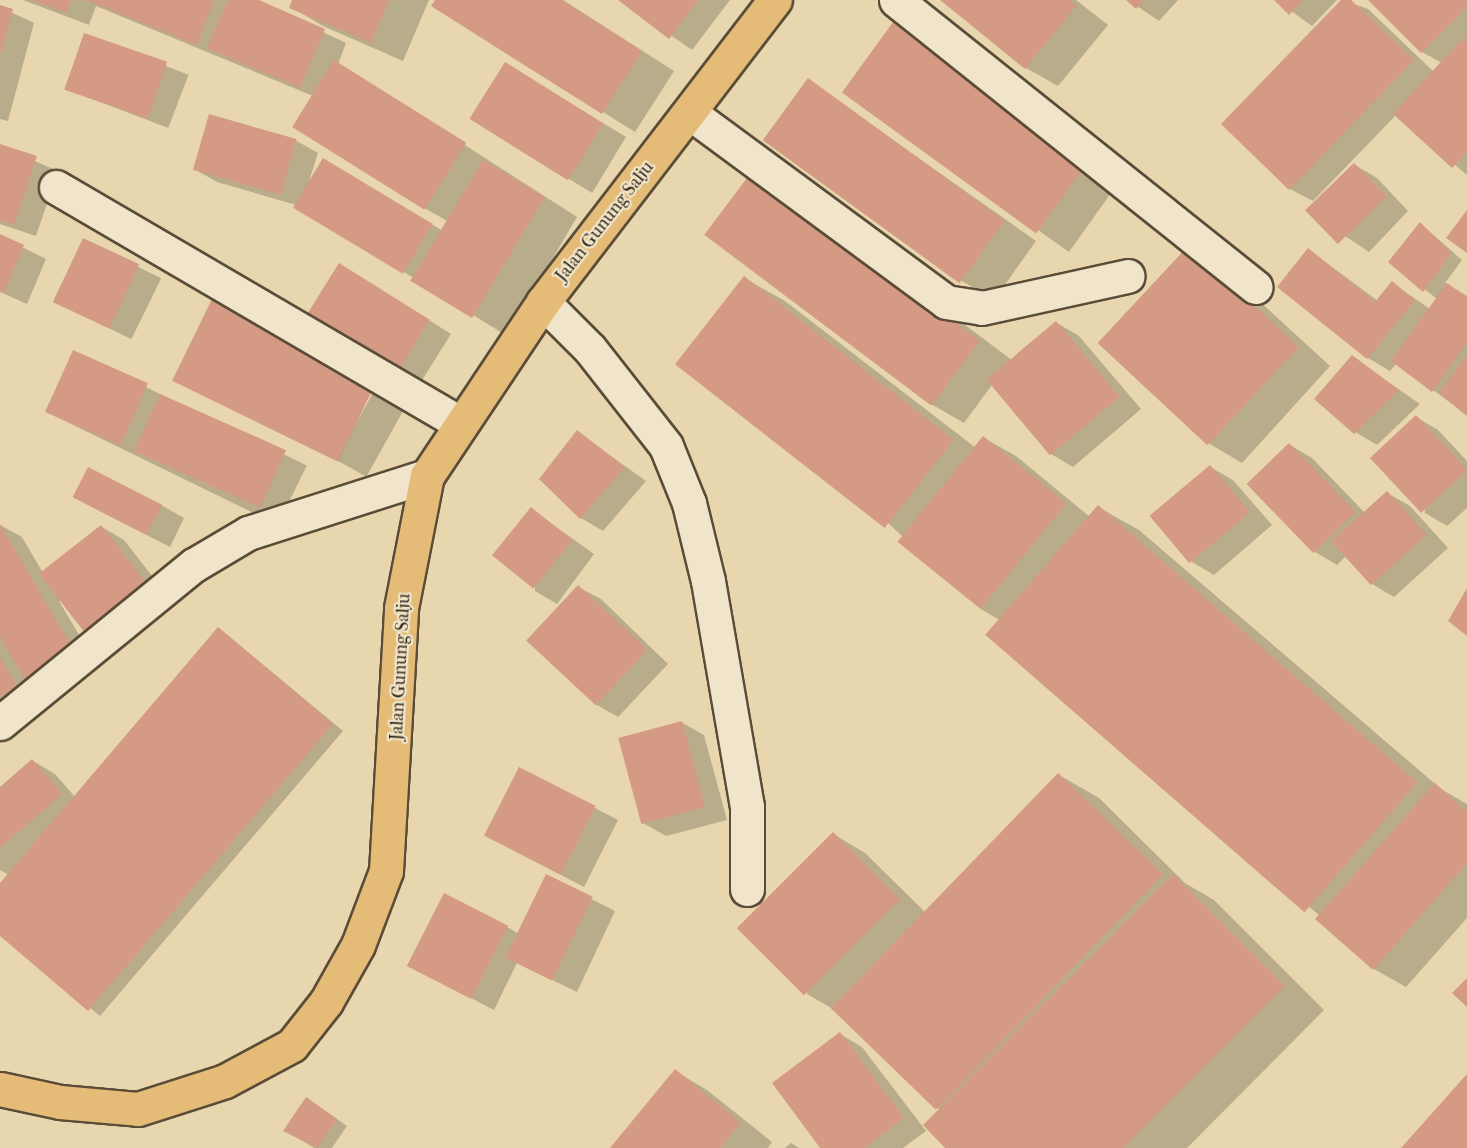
<!DOCTYPE html>
<style>
body{margin:0}
#map{position:relative;width:1467px;height:1148px;overflow:hidden;background:#e8d7ae;font-family:"IM FELL French Canon",serif}
div>[style]{position:absolute}
[style*='--x']{left:calc(var(--x)*1px);top:calc(var(--y)*1px);width:calc(var(--w)*1px);rotate:calc(var(--a)*1deg)}
.shadow>*{inset:0;background:#0003;transform-origin:0 0}
.building>*{inset:0;background:#d49a83;transform-origin:0 0}
.roads{filter:drop-shadow(2px 0 #5a4c38) drop-shadow(-2px 0 #5a4c38) drop-shadow(0 2px #5a4c38) drop-shadow(0 -2px #5a4c38)}
.street>*{height:33px;margin:-16.5px;padding:0 16.5px;transform-origin:16.5px;border-radius:16.5px;background:#f0e5ca}
.primary>*{height:33px;margin:-16.5px;padding:0 16.5px;transform-origin:16.5px;border-radius:16.5px;background:#e4bc77}
span{translate:-50% -50%;white-space:nowrap;text-align:center;line-height:1.15;-webkit-text-stroke:4.5px #f0e5ca;paint-order:stroke}
.street-label{font-size:18px;color:#2a1e10}
</style>
<div id="map">
<div class="shadow">
<i style="clip-path:polygon(23px 0,255px 0,346px 43px,338px 64px,577px 217px,507px 336px,296px 205px,217px 182px,194px 169px,295px 140px,318px 153px,309px 181px,323px 160px,443px 231px,449px 222px,426px 209px,313px 96px,96px 6px,89px 25px)"></i>
<i style="clip-path:polygon(294px 0,429px 0,403px 61px,323px 26px,291px 7px)"></i>
<i style="clip-path:polygon(437px 0,563px 0,674px 71px,635px 132px,433px 6px)"></i>
<i style="clip-path:polygon(620px 0,730px 0,692px 50px)"></i>
<i style="clip-path:polygon(942px 0,1076px 0,1108px 25px,1058px 86px,1026px 68px)"></i>
<i style="clip-path:polygon(1128px 0,1178px 0,1159px 21px)"></i>
<i style="clip-path:polygon(1276px 0,1337px 0,1312px 26px)"></i>
<i style="clip-path:polygon(1343px 0,1368px 9px,1434px 72px,1442px 63px,1422px 52px,1370px 0,1467px 0,1467px 175px,1396px 115px,1313px 201px,1290px 189px)"></i>
<i style="clip-path:polygon(0 7px,34px 23px,8px 121px,0 119px)"></i>
<i style="left:85px;top:35px;width:111px;height:57px;rotate:21deg"></i>
<i style="clip-path:polygon(527px 77px,626px 137px,592px 193px,472px 119px)"></i>
<i style="clip-path:polygon(808px 80px,1036px 241px,994px 300px,962px 281px)"></i>
<i style="clip-path:polygon(844px 93px,1121px 179px,1069px 252px)"></i>
<i style="clip-path:polygon(0 146px,58px 171px,36px 236px,0 224px)"></i>
<i style="clip-path:polygon(1355px 165px,1377px 178px,1408px 211px,1369px 252px,1309px 212px)"></i>
<i style="clip-path:polygon(786px 190px,1013px 361px,1057px 323px,1079px 336px,1141px 409px,1073px 467px,1051px 454px,992px 385px,964px 423px,931px 404px)"></i>
<i style="clip-path:polygon(1421px 224px,1462px 260px,1445px 283px,1467px 296px,1467px 414px,1396px 364px,1390px 371px,1368px 358px,1279px 287px,1309px 250px,1378px 301px,1392px 283px,1430px 309px,1437px 299px,1390px 262px)"></i>
<i style="clip-path:polygon(0 236px,46px 259px,27px 304px,0 292px)"></i>
<i style="left:83px;top:240px;width:87px;height:68px;rotate:26deg"></i>
<i style="clip-path:polygon(1221px 266px,1330px 366px,1242px 463px,1210px 444px,1100px 343px)"></i>
<i style="clip-path:polygon(362px 278px,451px 334px,419px 385px,397px 372px)"></i>
<i style="clip-path:polygon(744px 278px,785px 301px,976px 448px,984px 438px,1016px 456px,1090px 517px,1098px 507px,1139px 530px,1441px 789px,1467px 804px,1467px 918px,1406px 987px,1374px 969px,1320px 916px,989px 635px,1001px 621px,981px 609px,889px 524px)"></i>
<i style="left:74px;top:352px;width:259px;height:66px;rotate:26deg"></i>
<i style="clip-path:polygon(1352px 357px,1420px 404px,1377px 445px,1355px 432px)"></i>
<i style="clip-path:polygon(175px 380px,376px 381px,338px 461px)"></i>
<i style="left:379px;top:382px;width:35px;height:89px;rotate:29deg"></i>
<i style="clip-path:polygon(1416px 417px,1438px 430px,1467px 461px,1467px 508px,1447px 526px,1425px 513px)"></i>
<i style="clip-path:polygon(577px 432px,646px 481px,603px 531px,581px 518px,541px 479px)"></i>
<i style="clip-path:polygon(1290px 445px,1312px 458px,1365px 513px,1387px 493px,1410px 506px,1448px 548px,1394px 597px,1372px 584px,1346px 556px,1337px 565px,1315px 552px)"></i>
<i style="clip-path:polygon(1210px 467px,1233px 480px,1272px 525px,1214px 575px,1192px 562px)"></i>
<i style="clip-path:polygon(75px 498px,161px 505px,184px 518px,170px 547px)"></i>
<i style="clip-path:polygon(531px 509px,594px 554px,557px 604px,535px 591px)"></i>
<i style="clip-path:polygon(0 525px,22px 537px,43px 573px,102px 527px,124px 540px,170px 599px,59px 601px,98px 667px,0 723px)"></i>
<i style="clip-path:polygon(578px 587px,601px 599px,668px 664px,618px 717px,595px 704px)"></i>
<i style="clip-path:polygon(219px 628px,343px 731px,100px 1016px,0 934px,0 885px,9px 875px,0 870px,0 789px,33px 761px,55px 774px,75px 797px)"></i>
<i style="clip-path:polygon(681px 722px,704px 735px,727px 820px,666px 836px,643px 823px)"></i>
<i style="clip-path:polygon(520px 769px,618px 820px,584px 887px,509px 848px)"></i>
<i style="clip-path:polygon(1059px 775px,1099px 798px,1185px 883px,1214px 900px,1324px 1010px,1187px 1148px,948px 1148px,940px 1110px,838px 1012px,807px 994px,833px 834px,865px 853px,925px 912px)"></i>
<i style="clip-path:polygon(546px 876px,615px 911px,577px 992px,517px 963px,494px 1010px,409px 966px,507px 927px,519px 934px)"></i>
<i style="clip-path:polygon(840px 1034px,862px 1047px,926px 1131px,903px 1148px,822px 1148px)"></i>
<i style="clip-path:polygon(675px 1071px,707px 1090px,772px 1142px,768px 1148px,612px 1148px)"></i>
<i style="clip-path:polygon(318px 1106px,347px 1126px,332px 1148px,314px 1148px,285px 1130px)"></i>
<i style="clip-path:polygon(791px 1143px,799px 1148px,785px 1148px)"></i>
</div>
<div class="building">
<i style="clip-path:polygon(32px 0,71px 0,66px 13px)"></i>
<i style="clip-path:polygon(86px 0,214px 0,197px 45px)"></i>
<i style="clip-path:polygon(228px 0,259px 0,325px 29px,300px 88px,207px 48px)"></i>
<i style="clip-path:polygon(292px 0,389px 0,371px 43px,289px 8px)"></i>
<i style="clip-path:polygon(435px 0,562px 0,642px 51px,602px 114px,431px 6px)"></i>
<i style="clip-path:polygon(618px 0,698px 0,669px 39px)"></i>
<i style="clip-path:polygon(940px 0,1069px 0,1076px 6px,1025px 69px)"></i>
<i style="clip-path:polygon(1126px 0,1144px 0,1136px 9px)"></i>
<i style="clip-path:polygon(1274px 0,1303px 0,1289px 15px)"></i>
<i style="clip-path:polygon(1341px 0,1351px 0,1414px 60px,1289px 190px,1221px 124px)"></i>
<i style="clip-path:polygon(1368px 0,1465px 0,1467px 7px,1421px 53px)"></i>
<i style="clip-path:polygon(0 5px,13px 9px,1px 52px,0 52px)"></i>
<i style="left:896px;top:18px;width:240px;height:92px;rotate:36deg"></i>
<i style="left:84px;top:33px;width:88px;height:60px;rotate:19deg"></i>
<i style="clip-path:polygon(1462px 39px,1467px 43px,1467px 152px,1452px 168px,1393px 114px)"></i>
<i style="left:334px;top:60px;width:156px;height:79px;rotate:32deg"></i>
<i style="left:505px;top:62px;width:116px;height:67px;rotate:32deg"></i>
<i style="left:808px;top:78px;width:243px;height:77px;rotate:36deg"></i>
<i style="left:209px;top:114px;width:91px;height:58px;rotate:16deg"></i>
<i style="clip-path:polygon(0 144px,37px 156px,14px 225px,0 220px)"></i>
<i style="left:323px;top:158px;width:128px;height:58px;rotate:31deg"></i>
<i style="left:483px;top:160px;width:72px;height:141px;rotate:31deg"></i>
<i style="left:1354px;top:163px;width:47px;height:68px;rotate:46deg"></i>
<i style="left:753px;top:170px;width:284px;height:81px;rotate:37deg"></i>
<i style="clip-path:polygon(1467px 210px,1467px 253px,1446px 238px)"></i>
<i style="clip-path:polygon(1420px 222px,1451px 253px,1423px 292px,1388px 262px)"></i>
<i style="clip-path:polygon(0 234px,24px 245px,4px 292px,0 290px)"></i>
<i style="left:83px;top:238px;width:62px;height:71px;rotate:25deg"></i>
<i style="left:1189px;top:245px;width:150px;height:134px;rotate:43deg"></i>
<i style="clip-path:polygon(1308px 248px,1375px 302px,1392px 281px,1415px 300px,1367px 359px,1277px 287px)"></i>
<i style="left:339px;top:263px;width:107px;height:63px;rotate:32deg"></i>
<i style="left:744px;top:276px;width:266px;height:112px;rotate:38deg"></i>
<i style="clip-path:polygon(1447px 283px,1467px 297px,1467px 343px,1432px 392px,1391px 361px)"></i>
<i style="left:212px;top:299px;width:184px;height:91px;rotate:26deg"></i>
<i style="left:1056px;top:321px;width:99px;height:91px;rotate:50deg"></i>
<i style="left:73px;top:350px;width:82px;height:68px;rotate:24deg"></i>
<i style="clip-path:polygon(1352px 355px,1399px 390px,1354px 434px,1314px 399px)"></i>
<i style="clip-path:polygon(1467px 356px,1467px 416px,1438px 393px)"></i>
<i style="left:160px;top:394px;width:138px;height:63px;rotate:24deg"></i>
<i style="left:1416px;top:415px;width:75px;height:63px;rotate:47deg"></i>
<i style="clip-path:polygon(577px 430px,625px 467px,580px 519px,539px 479px)"></i>
<i style="left:983px;top:436px;width:107px;height:136px;rotate:39deg"></i>
<i style="left:1289px;top:443px;width:96px;height:59px;rotate:46deg"></i>
<i style="left:1210px;top:465px;width:62px;height:79px;rotate:50deg"></i>
<i style="left:88px;top:467px;width:83px;height:34px;rotate:27deg"></i>
<i style="left:1387px;top:491px;width:59px;height:75px;rotate:48deg"></i>
<i style="left:1098px;top:505px;width:423px;height:172px;rotate:41deg"></i>
<i style="left:531px;top:507px;width:53px;height:62px;rotate:39deg"></i>
<i style="clip-path:polygon(0 524px,76px 654px,27px 683px,0 636px)"></i>
<i style="left:101px;top:525px;width:76px;height:79px;rotate:52deg"></i>
<i style="left:578px;top:585px;width:95px;height:76px;rotate:43deg"></i>
<i style="clip-path:polygon(1467px 588px,1467px 636px,1448px 621px)"></i>
<i style="clip-path:polygon(218px 627px,333px 724px,88px 1011px,0 936px,0 883px)"></i>
<i style="clip-path:polygon(0 657px,17px 687px,0 697px)"></i>
<i style="left:682px;top:721px;width:89px;height:66px;rotate:75deg"></i>
<i style="clip-path:polygon(32px 759px,62px 794px,0 848px,0 787px)"></i>
<i style="left:519px;top:767px;width:86px;height:77px;rotate:27deg"></i>
<i style="left:1058px;top:773px;width:146px;height:327px;rotate:44deg"></i>
<i style="clip-path:polygon(1435px 783px,1467px 812px,1467px 863px,1373px 970px,1315px 919px)"></i>
<i style="left:833px;top:832px;width:95px;height:136px;rotate:45deg"></i>
<i style="left:546px;top:874px;width:52px;height:93px;rotate:26deg"></i>
<i style="clip-path:polygon(1173px 874px,1285px 986px,1123px 1148px,945px 1148px,923px 1125px)"></i>
<i style="left:444px;top:893px;width:72px;height:82px;rotate:27deg"></i>
<i style="clip-path:polygon(1467px 978px,1467px 1007px,1452px 993px)"></i>
<i style="clip-path:polygon(840px 1032px,904px 1118px,864px 1148px,820px 1148px,772px 1083px)"></i>
<i style="clip-path:polygon(675px 1069px,741px 1123px,720px 1148px,610px 1148px)"></i>
<i style="clip-path:polygon(1467px 1074px,1467px 1148px,1401px 1148px)"></i>
<i style="clip-path:polygon(306px 1097px,337px 1119px,317px 1148px,283px 1131px)"></i>
</div>
<div class="roads">
<div class="street">
<i style="--x:896;--y:0;--w:460;--a:38.6"></i>
<i style="--x:690;--y:113;--w:318;--a:36.4"></i>
<i style="--x:946;--y:302;--w:36;--a:9"></i>
<i style="--x:982;--y:308;--w:149;--a:-12.4"></i>
<i style="--x:56;--y:187;--w:466;--a:30.3"></i>
<i style="--x:543;--y:302;--w:66;--a:45"></i>
<i style="--x:590;--y:349;--w:123;--a:51.9"></i>
<i style="--x:666;--y:446;--w:61;--a:68"></i>
<i style="--x:689;--y:503;--w:80;--a:76.3"></i>
<i style="--x:708;--y:581;--w:228;--a:80.2"></i>
<i style="--x:747;--y:806;--w:83;--a:90"></i>
<i style="--x:0;--y:723;--w:250;--a:-39.2"></i>
<i style="--x:194;--y:565;--w:63;--a:-30.7"></i>
<i style="--x:248;--y:533;--w:188;--a:-17.7"></i>
</div>
<div class="primary">
<i style="--x:0;--y:1089;--w:61;--a:12.2"></i>
<i style="--x:60;--y:1102;--w:78;--a:5.1"></i>
<i style="--x:138;--y:1109;--w:91;--a:-17.8"></i>
<i style="--x:225;--y:1081;--w:76;--a:-28.2"></i>
<i style="--x:292;--y:1045;--w:55;--a:-51.7"></i>
<i style="--x:326;--y:1002;--w:65;--a:-60.7"></i>
<i style="--x:358;--y:945;--w:79;--a:-69.3"></i>
<i style="--x:386;--y:871;--w:263;--a:-86.7"></i>
<i style="--x:401;--y:608;--w:135;--a:-78.9"></i>
<i style="--x:427;--y:476;--w:209;--a:-56.3"></i>
<i style="--x:543;--y:302;--w:381;--a:-52.5"></i>
</div>
</div>
<div class="street-label">
<span style="left:605px;top:222px;rotate:-52deg">Jalan Gunung Salju</span>
<span style="left:401px;top:667px;rotate:-87deg">Jalan Gunung Salju</span>
</div>
</div>
